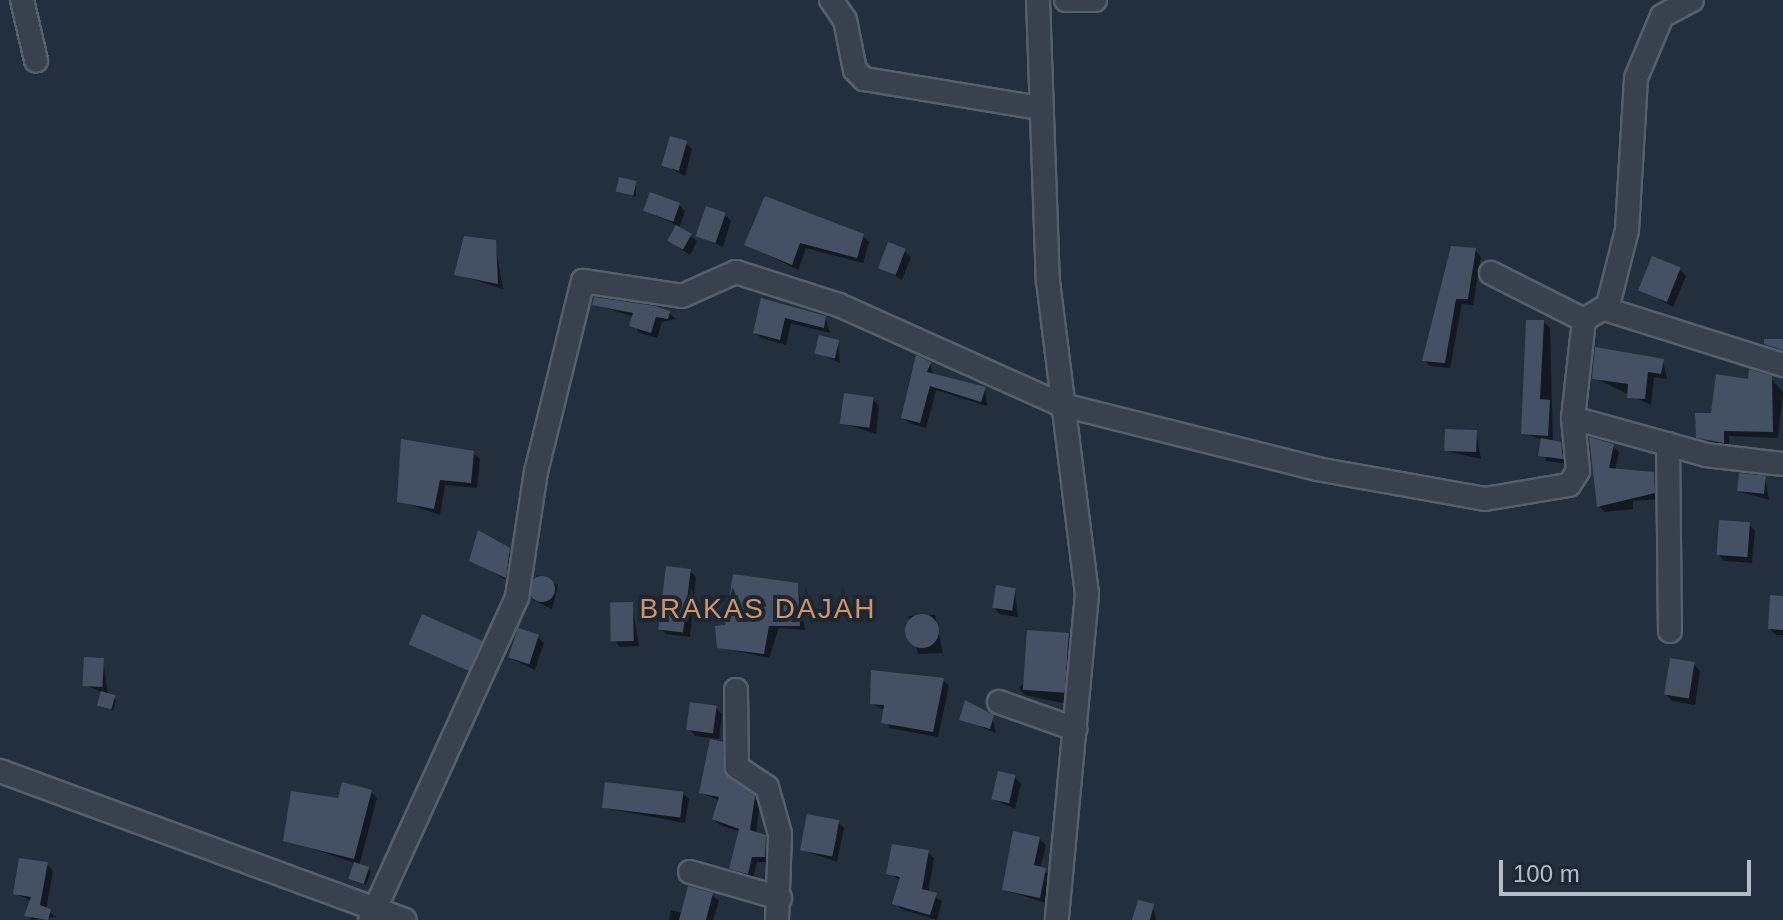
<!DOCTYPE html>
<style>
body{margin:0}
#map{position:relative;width:1783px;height:920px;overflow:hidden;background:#242f3e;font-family:Arial,sans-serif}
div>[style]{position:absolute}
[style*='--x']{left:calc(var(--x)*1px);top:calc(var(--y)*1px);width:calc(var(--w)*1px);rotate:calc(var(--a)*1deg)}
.shadow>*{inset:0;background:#0007}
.building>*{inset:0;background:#455162;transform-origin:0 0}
.round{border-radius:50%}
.roads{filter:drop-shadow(2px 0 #565f6c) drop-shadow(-2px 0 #565f6c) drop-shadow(0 2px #565f6c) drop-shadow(0 -2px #565f6c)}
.minor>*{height:22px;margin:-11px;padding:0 11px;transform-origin:11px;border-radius:11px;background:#38414e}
span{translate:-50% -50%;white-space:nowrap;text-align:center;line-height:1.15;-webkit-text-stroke:8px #1d2633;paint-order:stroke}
.quarter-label{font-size:28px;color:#d59563;letter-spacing:2px}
.scale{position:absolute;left:1499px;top:860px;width:252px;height:36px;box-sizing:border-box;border:4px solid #b4bcc9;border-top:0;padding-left:10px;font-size:24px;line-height:28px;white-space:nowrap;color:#b4bcc9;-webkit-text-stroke:6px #1d2633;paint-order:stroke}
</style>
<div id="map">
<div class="shadow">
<i style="clip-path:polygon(686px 143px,692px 149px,685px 176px,664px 165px)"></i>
<i style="clip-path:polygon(636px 183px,636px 197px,618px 192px)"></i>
<i style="clip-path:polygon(679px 205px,685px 211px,679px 229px,697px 241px,690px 255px,670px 241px,678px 226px,645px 210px)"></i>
<i style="clip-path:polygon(725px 215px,731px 221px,723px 247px,698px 235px)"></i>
<i style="clip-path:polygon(863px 236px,869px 242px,863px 263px,806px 248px,798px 270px,746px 244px)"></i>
<i style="clip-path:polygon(495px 242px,503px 289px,456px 274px)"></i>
<i style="clip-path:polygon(1475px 250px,1481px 257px,1473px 305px,1462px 304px,1450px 368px,1430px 366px,1424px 360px)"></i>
<i style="clip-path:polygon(904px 251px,911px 257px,902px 280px,881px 267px)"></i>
<i style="clip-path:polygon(1680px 270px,1686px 276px,1673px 307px,1640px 289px)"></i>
<i style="clip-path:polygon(763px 301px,825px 317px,830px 333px,791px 323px,786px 345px,761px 338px,755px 332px)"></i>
<i style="clip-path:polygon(594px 304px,669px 313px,676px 319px,662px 322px,657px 338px,638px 332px,634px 317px)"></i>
<i style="clip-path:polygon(1544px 322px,1550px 328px,1553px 442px,1567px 450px,1568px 464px,1546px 461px,1543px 440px,1523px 433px)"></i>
<i style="clip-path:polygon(838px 342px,840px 363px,816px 352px)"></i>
<i style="clip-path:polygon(1663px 361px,1667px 379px,1654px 377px,1651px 405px,1594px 378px)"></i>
<i style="clip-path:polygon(930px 363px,933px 375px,985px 388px,987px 406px,936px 390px,926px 428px,909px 423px,903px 418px)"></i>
<i style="clip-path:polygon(1771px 378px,1783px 393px,1778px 438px,1729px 436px,1729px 448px,1698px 437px,1750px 381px)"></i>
<i style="clip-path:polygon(873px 399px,879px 406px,876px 434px,842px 423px)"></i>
<i style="clip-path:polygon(1476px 432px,1481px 459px,1446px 451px)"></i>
<i style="clip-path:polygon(1613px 446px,1619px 452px,1615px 470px,1653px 474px,1660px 499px,1633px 501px,1633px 509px,1605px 512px,1599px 506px)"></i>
<i style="clip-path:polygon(473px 453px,480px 459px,477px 488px,445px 485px,440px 515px,399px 501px)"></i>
<i style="clip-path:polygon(1765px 478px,1769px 500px,1738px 491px)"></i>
<i style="clip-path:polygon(1749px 524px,1755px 531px,1752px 563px,1724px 561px,1718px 554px)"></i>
<i style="clip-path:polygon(479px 533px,516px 556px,512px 583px,472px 560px)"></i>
<i style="clip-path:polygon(690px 571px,696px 577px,690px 637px,666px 634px,660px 628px)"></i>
<i style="clip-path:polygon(537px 575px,558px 585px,552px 609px,533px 600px)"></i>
<i style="clip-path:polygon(798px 585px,805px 630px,779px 628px,769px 658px,719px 647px,726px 627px)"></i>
<i style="clip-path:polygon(1015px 590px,1018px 617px,1000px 614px,994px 608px)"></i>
<i style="clip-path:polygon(1783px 598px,1783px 635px,1776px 635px,1770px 629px)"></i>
<i style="clip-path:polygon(632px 604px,639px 646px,620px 647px,615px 641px)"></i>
<i style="clip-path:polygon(935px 615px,943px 653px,918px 654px,909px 616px)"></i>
<i style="clip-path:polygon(1068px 635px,1075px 641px,1063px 703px,1025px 695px,1019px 688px)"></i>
<i style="clip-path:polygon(538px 637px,544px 643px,535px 670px,508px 657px)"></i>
<i style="clip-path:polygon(480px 643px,487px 649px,475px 674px,413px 645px)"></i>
<i style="clip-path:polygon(103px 660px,108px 695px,116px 700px,113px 711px,98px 704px,102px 692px,85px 685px)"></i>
<i style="clip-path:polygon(1694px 664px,1700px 671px,1695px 705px,1672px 701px,1666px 694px)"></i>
<i style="clip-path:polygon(943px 680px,949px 686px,938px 737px,889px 728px,885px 710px,872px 704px)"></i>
<i style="clip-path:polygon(716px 708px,722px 714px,719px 739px,695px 736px,689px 729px)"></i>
<i style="clip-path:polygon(992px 716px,996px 733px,962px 719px)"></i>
<i style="clip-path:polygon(722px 744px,730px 780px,760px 803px,756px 834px,771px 843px,770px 862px,757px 862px,753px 878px,732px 868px,741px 832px,720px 825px,714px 819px,720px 801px,701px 793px)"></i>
<i style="clip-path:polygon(1015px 777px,1021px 784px,1015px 809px,993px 799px)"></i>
<i style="clip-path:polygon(371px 792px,377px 798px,359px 866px,371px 871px,366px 885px,353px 881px,355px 863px,286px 840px,339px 801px)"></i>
<i style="clip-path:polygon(682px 793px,689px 799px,685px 823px,604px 808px)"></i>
<i style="clip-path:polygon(838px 822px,844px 828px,837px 862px,802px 850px)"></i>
<i style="clip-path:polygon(1039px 838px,1046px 845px,1040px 869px,1052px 876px,1046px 903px,1004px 890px)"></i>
<i style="clip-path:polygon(928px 852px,934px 858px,928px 893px,942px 901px,937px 920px,901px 909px,894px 903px,901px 881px,889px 873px)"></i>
<i style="clip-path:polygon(47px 864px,53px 871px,46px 909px,56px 917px,31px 920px,31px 901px,15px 893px)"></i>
<i style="clip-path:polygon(712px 895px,719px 901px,713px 920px,669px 920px,671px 910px,683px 913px)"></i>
<i style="clip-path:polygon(1153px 906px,1156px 920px,1134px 920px)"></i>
</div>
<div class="building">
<i style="left:670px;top:136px;width:18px;height:31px;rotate:16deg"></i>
<i style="left:619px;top:177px;width:18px;height:15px;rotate:13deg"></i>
<i style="left:650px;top:192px;width:32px;height:20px;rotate:20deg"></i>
<i style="clip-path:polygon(765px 196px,864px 234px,857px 258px,800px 243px,792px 265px,744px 245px)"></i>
<i style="left:706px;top:206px;width:21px;height:32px;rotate:19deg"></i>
<i style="left:676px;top:225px;width:18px;height:18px;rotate:29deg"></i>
<i style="clip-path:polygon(464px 236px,496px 240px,498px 284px,454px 275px)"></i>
<i style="left:888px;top:242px;width:19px;height:28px;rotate:21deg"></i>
<i style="clip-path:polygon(1451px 246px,1476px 248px,1468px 299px,1456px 299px,1445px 363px,1422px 361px)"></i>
<i style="left:1652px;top:256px;width:31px;height:37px;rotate:22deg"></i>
<i style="clip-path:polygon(594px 297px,655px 306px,670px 311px,668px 319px,656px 317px,651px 333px,629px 326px,633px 313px,592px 305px)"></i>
<i style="clip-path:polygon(761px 298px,826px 316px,824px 328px,785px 318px,780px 340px,753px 333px)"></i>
<i style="clip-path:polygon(1526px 320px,1544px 320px,1540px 399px,1550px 400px,1548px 436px,1521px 434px)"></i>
<i style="left:819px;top:335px;width:21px;height:19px;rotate:14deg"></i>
<i style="clip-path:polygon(1764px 339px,1783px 339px,1783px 350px,1764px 344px)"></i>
<i style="clip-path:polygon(1595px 347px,1664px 359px,1661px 374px,1648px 372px,1645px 399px,1627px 398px,1628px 384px,1592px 379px)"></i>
<i style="clip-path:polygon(916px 355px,931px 362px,927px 372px,986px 387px,981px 402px,930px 386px,920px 423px,901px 418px)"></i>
<i style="clip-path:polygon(1749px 369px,1772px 376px,1773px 432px,1724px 431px,1724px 443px,1696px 438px,1695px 413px,1711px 413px,1716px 374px,1748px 379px)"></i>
<i style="left:844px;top:393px;width:30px;height:31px;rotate:8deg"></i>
<i style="left:1445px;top:429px;width:32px;height:22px;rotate:2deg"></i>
<i style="clip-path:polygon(1589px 437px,1614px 444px,1609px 468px,1654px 472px,1655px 493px,1597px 507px)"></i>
<i style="clip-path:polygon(1541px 438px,1561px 442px,1563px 459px,1538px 456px)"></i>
<i style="clip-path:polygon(401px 439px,474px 451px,471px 483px,440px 480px,434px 509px,397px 502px)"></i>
<i style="left:1739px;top:473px;width:27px;height:18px;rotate:6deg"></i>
<i style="left:1719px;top:520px;width:31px;height:35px;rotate:4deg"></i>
<i style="clip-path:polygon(478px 530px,510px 548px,506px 578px,469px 561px)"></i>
<i style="left:666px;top:566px;width:25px;height:64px;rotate:7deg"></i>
<i style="clip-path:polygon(733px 574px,798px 583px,800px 626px,769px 626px,764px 654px,717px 648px,715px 626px,725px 625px)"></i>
<i class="round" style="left:529px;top:576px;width:26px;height:26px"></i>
<i style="left:996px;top:585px;width:20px;height:23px;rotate:9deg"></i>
<i style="clip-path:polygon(1770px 595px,1783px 596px,1783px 630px,1768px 629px)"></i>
<i style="left:633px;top:602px;width:39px;height:23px;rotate:89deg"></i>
<i class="round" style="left:905px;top:614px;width:34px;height:34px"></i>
<i style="left:422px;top:614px;width:66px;height:33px;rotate:24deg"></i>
<i style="left:518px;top:628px;width:22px;height:31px;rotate:18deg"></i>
<i style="left:1027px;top:630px;width:42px;height:60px;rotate:4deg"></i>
<i style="left:84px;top:657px;width:20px;height:29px;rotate:3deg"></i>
<i style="left:1670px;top:658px;width:25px;height:37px;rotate:9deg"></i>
<i style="clip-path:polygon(871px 670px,944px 678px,933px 732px,881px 723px,884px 705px,870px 704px)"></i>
<i style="left:101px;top:691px;width:15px;height:15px;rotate:16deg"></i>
<i style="clip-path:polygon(965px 700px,994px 715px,990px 729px,959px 720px)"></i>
<i style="left:690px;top:702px;width:27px;height:28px;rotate:8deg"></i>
<i style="clip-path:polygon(710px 739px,723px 742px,725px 774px,755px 796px,750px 830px,766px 835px,765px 857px,752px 857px,748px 874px,729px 869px,739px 829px,712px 819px,719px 797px,699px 793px)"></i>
<i style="left:998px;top:771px;width:18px;height:29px;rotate:13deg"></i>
<i style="clip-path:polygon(342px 782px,372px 790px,354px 859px,283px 841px,291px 791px,338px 798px)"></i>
<i style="left:605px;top:782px;width:79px;height:26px;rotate:7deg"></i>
<i style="left:807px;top:814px;width:33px;height:37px;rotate:11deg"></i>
<i style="clip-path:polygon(1013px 831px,1040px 837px,1034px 865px,1046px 868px,1040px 898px,1002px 890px)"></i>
<i style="clip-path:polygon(892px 844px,929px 850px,922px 889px,937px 893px,930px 915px,892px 904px,900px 877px,886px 874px)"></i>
<i style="clip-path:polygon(19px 858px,48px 862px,40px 905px,51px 909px,48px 920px,24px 916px,31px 897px,13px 894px)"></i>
<i style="left:354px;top:862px;width:16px;height:18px;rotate:18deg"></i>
<i style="clip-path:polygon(688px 886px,713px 893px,706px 920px,679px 920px)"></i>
<i style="clip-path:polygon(1138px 900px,1154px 904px,1150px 920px,1132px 920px)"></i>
</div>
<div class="roads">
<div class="minor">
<i style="--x:22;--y:0;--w:62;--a:76.9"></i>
<i style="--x:831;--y:0;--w:24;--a:55"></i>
<i style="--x:845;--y:20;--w:51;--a:78.7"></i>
<i style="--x:855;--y:70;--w:13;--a:45"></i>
<i style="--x:864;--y:79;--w:177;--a:9.4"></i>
<i style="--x:1038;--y:0;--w:281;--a:88"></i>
<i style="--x:1048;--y:281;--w:315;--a:82.9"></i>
<i style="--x:1087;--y:594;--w:327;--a:95.3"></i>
<i style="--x:1066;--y:0;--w:29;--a:0"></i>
<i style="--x:1491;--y:273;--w:104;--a:26.8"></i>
<i style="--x:1605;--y:309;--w:187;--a:17.5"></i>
<i style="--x:1573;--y:418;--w:138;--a:15.5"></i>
<i style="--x:1706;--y:455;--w:78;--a:6.7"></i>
<i style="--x:1668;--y:444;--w:187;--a:89.4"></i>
<i style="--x:736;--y:690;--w:77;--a:89.3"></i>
<i style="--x:737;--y:767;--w:36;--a:34"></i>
<i style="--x:767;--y:787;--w:49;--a:74.5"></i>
<i style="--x:780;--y:834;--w:86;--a:92"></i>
<i style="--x:999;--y:702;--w:81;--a:19.6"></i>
<i style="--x:0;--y:771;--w:431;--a:20.2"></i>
<i style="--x:690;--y:872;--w:94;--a:16.1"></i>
<i style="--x:370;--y:920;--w:355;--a:-65.5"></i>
<i style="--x:517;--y:597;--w:126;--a:-81.4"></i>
<i style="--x:536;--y:472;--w:197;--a:-76.2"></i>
<i style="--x:583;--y:281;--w:100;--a:8.6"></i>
<i style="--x:682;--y:296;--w:59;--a:-24"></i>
<i style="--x:736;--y:272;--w:108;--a:17.8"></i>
<i style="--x:839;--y:305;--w:241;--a:24.2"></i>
<i style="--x:1059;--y:404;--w:266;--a:14.1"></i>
<i style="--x:1317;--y:469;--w:171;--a:10.1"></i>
<i style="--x:1485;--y:499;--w:85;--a:-9.5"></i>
<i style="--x:1569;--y:485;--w:17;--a:-57"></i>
<i style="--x:1578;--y:471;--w:53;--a:-95.4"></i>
<i style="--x:1573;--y:418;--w:99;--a:-83.6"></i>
<i style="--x:1584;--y:320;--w:28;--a:-32"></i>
<i style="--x:1608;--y:305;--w:77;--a:-75.8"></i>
<i style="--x:1627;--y:230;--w:152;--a:-86.6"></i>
<i style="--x:1636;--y:78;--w:67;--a:-67.2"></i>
<i style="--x:1662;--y:16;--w:34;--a:-28"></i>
</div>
</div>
<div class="quarter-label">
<span style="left:758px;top:609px">BRAKAS DAJAH</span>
</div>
<div class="scale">100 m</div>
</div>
